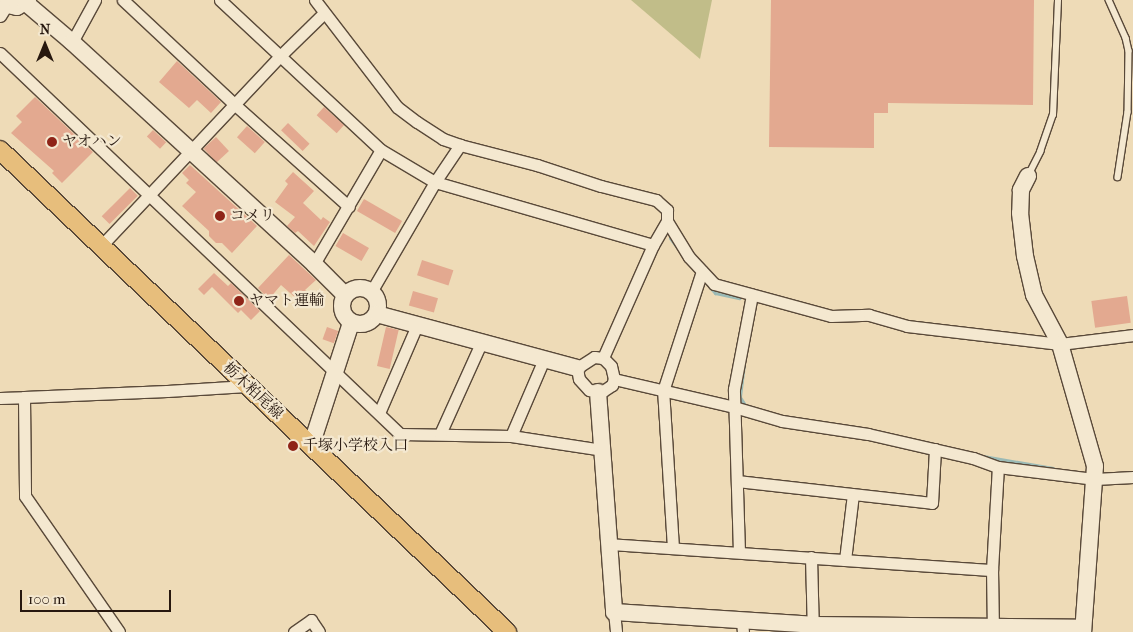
<!DOCTYPE html>
<meta charset="utf-8">
<style>
body{margin:0}
#map{position:relative;width:1133px;height:632px;overflow:hidden;background:#eedbb7;font-family:"IM FELL French Canon","Noto Serif JP",serif}
div>[style]{position:absolute}
[style*='--x']{left:calc(var(--x)*1px);top:calc(var(--y)*1px);width:calc(var(--w)*1px);rotate:calc(var(--a)*1deg)}
.green>*{inset:0;background:#c1bd89}
.stream>*{height:3px;margin:-1.5px;padding:0 1.5px;transform-origin:1.5px;border-radius:1.5px;background:#9bbab5}
.building>*{inset:0;background:#e3a990;transform-origin:0 0}
.roads{filter:drop-shadow(1px 0 #594939) drop-shadow(-1px 0 #594939) drop-shadow(0 1px #594939) drop-shadow(0 -1px #594939)}
.lane>*{height:5.5px;margin:-2.75px;padding:0 2.75px;transform-origin:2.75px;border-radius:2.75px;background:#f4e8d0}
.street>*{height:11px;margin:-5.5px;padding:0 5.5px;transform-origin:5.5px;border-radius:5.5px;background:#f4e8d0}
.secondary>*{height:16px;margin:-8px;padding:0 8px;transform-origin:8px;border-radius:8px;background:#f4e8d0}
.secondary>.ring{margin:-8px;padding:0;box-sizing:content-box;background:none;border:16px solid #f4e8d0;border-radius:50%}
.primary>*{height:18px;margin:-9px;padding:0 9px;transform-origin:9px;border-radius:9px;background:#e7be7c}
.dots>*{width:14px;height:14px;translate:-50% -50%;box-sizing:border-box;border:2px solid #f4e8d0;border-radius:50%}
span{translate:-50% -50%;white-space:nowrap;text-align:center;line-height:1.15;-webkit-text-stroke:4.5px #f4e8d0;paint-order:stroke}
.poi-label{font-size:15px;color:#27180f}
.left{translate:0 -50%;text-align:left}
.street-label{font-size:15px;color:#27180f}
.north{position:absolute;left:20px;top:20px;width:50px;height:50px;-webkit-text-stroke:4px #f4e8d0;paint-order:stroke;rotate:0deg;font-size:14px;font-weight:700;line-height:20px;text-align:center;color:#27180f}
.north::after{content:'';display:block;margin:auto;width:18px;height:22px;background:#27180f;clip-path:polygon(50% 0,100% 100%,50% 72%,0 100%)}
.scale{position:absolute;left:20px;top:590px;width:151px;height:22px;box-sizing:border-box;border:2px solid #27180f;border-top:0;padding-left:6px;font-size:15px;line-height:18px;white-space:nowrap;color:#27180f;-webkit-text-stroke:4px #f4e8d0;paint-order:stroke}
</style>
<div id="map">
<div class="green">
<i style="clip-path:polygon(631px 0,712px 0,700px 59px)"></i>
</div>
<div class="stream">
<i style="--x:670;--y:238;--w:15;--a:53"></i>
<i style="--x:708;--y:285;--w:11;--a:49"></i>
<i style="--x:715;--y:293;--w:25;--a:12"></i>
<i style="--x:744;--y:364;--w:33;--a:97"></i>
<i style="--x:740;--y:397;--w:9;--a:58"></i>
<i style="--x:983;--y:456;--w:71;--a:9.7"></i>
</div>
<div class="building">
<i style="clip-path:polygon(771px 0,1034px 0,1033px 105px,888px 103px,888px 113px,874px 113px,874px 148px,769px 147px)"></i>
<i style="clip-path:polygon(177px 61px,221px 102px,211px 113px,197px 100px,189px 108px,159px 82px)"></i>
<i style="clip-path:polygon(35px 97px,93px 152px,62px 183px,52px 173px,54px 171px,11px 133px,22px 122px,16px 116px)"></i>
<i style="left:324px;top:107px;width:27px;height:11px;rotate:42deg"></i>
<i style="left:288px;top:123px;width:30px;height:10px;rotate:44deg"></i>
<i style="left:247px;top:126px;width:24px;height:15px;rotate:42deg"></i>
<i style="left:153px;top:130px;width:18px;height:9px;rotate:43deg"></i>
<i style="left:216px;top:137px;width:19px;height:17px;rotate:47deg"></i>
<i style="clip-path:polygon(190px 165px,257px 226px,232px 253px,222px 243px,216px 243px,209px 236px,209px 231px,182px 206px,196px 192px,186px 183px,189px 180px,182px 173px)"></i>
<i style="clip-path:polygon(293px 172px,314px 191px,303px 203px,321px 220px,323px 217px,330px 222px,314px 246px,298px 231px,295px 233px,287px 226px,295px 217px,275px 202px,288px 184px,285px 181px)"></i>
<i style="left:130px;top:188px;width:11px;height:40px;rotate:45deg"></i>
<i style="left:364px;top:199px;width:44px;height:14px;rotate:30deg"></i>
<i style="left:343px;top:233px;width:30px;height:15px;rotate:30deg"></i>
<i style="clip-path:polygon(289px 255px,316px 280px,305px 290px,315px 299px,307px 308px,281px 285px,269px 299px,258px 288px)"></i>
<i style="left:422px;top:260px;width:33px;height:16px;rotate:18deg"></i>
<i style="clip-path:polygon(214px 273px,228px 286px,231px 283px,260px 311px,251px 320px,241px 310px,238px 313px,212px 287px,204px 295px,198px 289px)"></i>
<i style="left:413px;top:291px;width:26px;height:15px;rotate:16deg"></i>
<i style="left:1127px;top:296px;width:27px;height:36px;rotate:82deg"></i>
<i style="left:327px;top:327px;width:12px;height:13px;rotate:20deg"></i>
<i style="left:386px;top:327px;width:13px;height:40px;rotate:13deg"></i>
</div>
<div class="roads">
<div class="lane">
<i style="--x:1109;--y:0;--w:42;--a:65.9"></i>
<i style="--x:1126;--y:38;--w:13;--a:77"></i>
<i style="--x:1129;--y:51;--w:61;--a:90.9"></i>
<i style="--x:1128;--y:112;--w:66;--a:98.7"></i>
<i style="--x:1029;--y:174;--w:25;--a:-63"></i>
<i style="--x:1040;--y:152;--w:39;--a:-71"></i>
<i style="--x:1053;--y:115;--w:115;--a:-87.5"></i>
</div>
<div class="street">
<i style="--x:123;--y:0;--w:152;--a:43.1"></i>
<i style="--x:234;--y:104;--w:154;--a:41.8"></i>
<i style="--x:220;--y:0;--w:220;--a:43"></i>
<i style="--x:381;--y:150;--w:63;--a:30.7"></i>
<i style="--x:435;--y:182;--w:227;--a:16.1"></i>
<i style="--x:653;--y:245;--w:124;--a:113.9"></i>
<i style="--x:603;--y:358;--w:9;--a:-174"></i>
<i style="--x:594;--y:357;--w:20;--a:147"></i>
<i style="--x:577;--y:368;--w:11;--a:80"></i>
<i style="--x:579;--y:379;--w:15;--a:48"></i>
<i style="--x:589;--y:390;--w:14;--a:4"></i>
<i style="--x:603;--y:391;--w:11;--a:-34"></i>
<i style="--x:612;--y:385;--w:6;--a:-72"></i>
<i style="--x:614;--y:379;--w:13;--a:-103"></i>
<i style="--x:611;--y:366;--w:11;--a:-135"></i>
<i style="--x:315;--y:0;--w:135;--a:52.5"></i>
<i style="--x:397;--y:107;--w:25;--a:37"></i>
<i style="--x:417;--y:122;--w:31;--a:33"></i>
<i style="--x:443;--y:139;--w:18;--a:19"></i>
<i style="--x:460;--y:145;--w:80;--a:14.6"></i>
<i style="--x:537;--y:165;--w:67;--a:18.2"></i>
<i style="--x:601;--y:186;--w:57;--a:14.3"></i>
<i style="--x:656;--y:200;--w:15;--a:42"></i>
<i style="--x:667;--y:210;--w:11;--a:90"></i>
<i style="--x:667;--y:221;--w:28;--a:120"></i>
<i style="--x:0;--y:16;--w:13;--a:-58"></i>
<i style="--x:72;--y:42;--w:48;--a:-61.3"></i>
<i style="--x:0;--y:53;--w:552;--a:43.61"></i>
<i style="--x:400;--y:434;--w:111;--a:1"></i>
<i style="--x:511;--y:436;--w:92;--a:8.7"></i>
<i style="--x:667;--y:221;--w:42;--a:58.6"></i>
<i style="--x:689;--y:257;--w:37;--a:47"></i>
<i style="--x:714;--y:284;--w:121;--a:15.3"></i>
<i style="--x:831;--y:316;--w:38;--a:-2"></i>
<i style="--x:869;--y:315;--w:40;--a:16"></i>
<i style="--x:907;--y:326;--w:154;--a:6.7"></i>
<i style="--x:1060;--y:344;--w:74;--a:-7"></i>
<i style="--x:101;--y:246;--w:262;--a:-46.7"></i>
<i style="--x:281;--y:55;--w:60;--a:-44.3"></i>
<i style="--x:314;--y:264;--w:132;--a:-59.6"></i>
<i style="--x:371;--y:292;--w:127;--a:-59.8"></i>
<i style="--x:435;--y:182;--w:45;--a:-56"></i>
<i style="--x:614;--y:379;--w:123;--a:13.1"></i>
<i style="--x:734;--y:407;--w:50;--a:16.3"></i>
<i style="--x:782;--y:421;--w:87;--a:8.6"></i>
<i style="--x:868;--y:434;--w:108;--a:12.9"></i>
<i style="--x:973;--y:458;--w:27;--a:20"></i>
<i style="--x:24;--y:397;--w:143;--a:-2.4"></i>
<i style="--x:167;--y:391;--w:80;--a:-3.6"></i>
<i style="--x:0;--y:398;--w:24;--a:-2"></i>
<i style="--x:24;--y:397;--w:99;--a:89.4"></i>
<i style="--x:25;--y:496;--w:165;--a:55.3"></i>
<i style="--x:379;--y:413;--w:96;--a:-66.6"></i>
<i style="--x:440;--y:434;--w:100;--a:-65.7"></i>
<i style="--x:511;--y:436;--w:84;--a:-66.8"></i>
<i style="--x:737;--y:481;--w:196;--a:6.4"></i>
<i style="--x:932;--y:503;--w:54;--a:-86.8"></i>
<i style="--x:609;--y:544;--w:384;--a:3.9"></i>
<i style="--x:673;--y:548;--w:157;--a:-93.6"></i>
<i style="--x:663;--y:391;--w:126;--a:-72"></i>
<i style="--x:739;--y:552;--w:163;--a:-91.8"></i>
<i style="--x:734;--y:389;--w:96;--a:-79.2"></i>
<i style="--x:811;--y:557;--w:74;--a:88.5"></i>
<i style="--x:845;--y:560;--w:66;--a:-83.1"></i>
<i style="--x:614;--y:612;--w:20;--a:84"></i>
<i style="--x:742;--y:621;--w:11;--a:85"></i>
<i style="--x:294;--y:632;--w:21;--a:-35"></i>
<i style="--x:311;--y:620;--w:14;--a:56"></i>
<i style="--x:993;--y:632;--w:62;--a:-90.9"></i>
<i style="--x:992;--y:570;--w:103;--a:-86.7"></i>
<i style="--x:998;--y:467;--w:98;--a:7.1"></i>
<i style="--x:1095;--y:479;--w:38;--a:-3"></i>
</div>
<div class="secondary">
<i style="--x:1;--y:0;--w:8;--a:40"></i>
<i style="--x:7;--y:5;--w:10;--a:11"></i>
<i style="--x:17;--y:7;--w:13;--a:-32"></i>
<i style="--x:26;--y:3;--w:60;--a:40.3"></i>
<i style="--x:72;--y:42;--w:328;--a:42.5"></i>
<i style="--x:314;--y:264;--w:44;--a:45"></i>
<i style="--x:1028;--y:176;--w:16;--a:117"></i>
<i style="--x:1021;--y:190;--w:23;--a:92"></i>
<i style="--x:1020;--y:213;--w:43;--a:83.4"></i>
<i style="--x:1025;--y:256;--w:40;--a:77"></i>
<i style="--x:1034;--y:295;--w:55;--a:62"></i>
<i style="--x:1060;--y:344;--w:127;--a:74"></i>
<i style="--x:1095;--y:466;--w:166;--a:94.1"></i>
<i class="ring" style="left:342px;top:288px;width:20px;height:20px"></i>
<i style="--x:377;--y:314;--w:207;--a:15.1"></i>
<i style="--x:598;--y:392;--w:221;--a:85.8"></i>
<i style="--x:614;--y:612;--w:199;--a:3.7"></i>
<i style="--x:813;--y:625;--w:270;--a:0.6"></i>
<i style="--x:311;--y:446;--w:129;--a:-72"></i>
</div>
<div class="primary">
<i style="--x:0;--y:150;--w:700;--a:43.55"></i>
</div>
</div>
<div class="dots">
<i style="left:52px;top:142px;background:#8f2418"></i>
<i style="left:220px;top:216px;background:#8f2418"></i>
<i style="left:239px;top:301px;background:#8f2418"></i>
<i style="left:293px;top:446px;background:#8f2418"></i>
</div>
<div class="poi-label">
<span class="left" style="left:62px;top:142px">ヤオハン</span>
<span class="left" style="left:230px;top:216px">コメリ</span>
<span class="left" style="left:249px;top:301px">ヤマト運輸</span>
<span class="left" style="left:303px;top:446px">千塚小学校入口</span>
</div>
<div class="street-label">
<span style="left:253px;top:391px;rotate:43deg">栃木粕尾線</span>
</div>
<div class="north">N</div>
<div class="scale">100 m</div>
</div>
